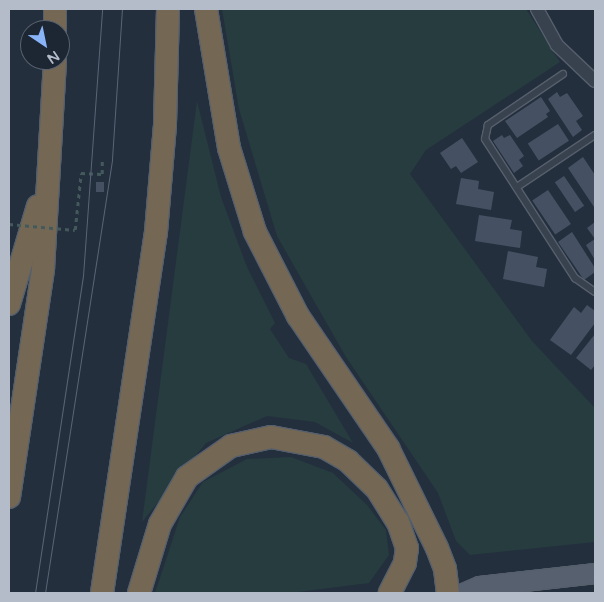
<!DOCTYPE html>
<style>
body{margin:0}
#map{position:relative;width:604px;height:602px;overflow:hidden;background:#242f3e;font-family:"Varela Round",sans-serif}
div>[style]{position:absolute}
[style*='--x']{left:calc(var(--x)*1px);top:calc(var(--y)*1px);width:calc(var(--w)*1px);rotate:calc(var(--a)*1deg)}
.green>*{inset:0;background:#263c3f}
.building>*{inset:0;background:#455162;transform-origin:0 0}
.path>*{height:2.5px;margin-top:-1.25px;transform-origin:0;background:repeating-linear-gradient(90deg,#44595c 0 4px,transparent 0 8px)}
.roads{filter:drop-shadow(1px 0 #565f6c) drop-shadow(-1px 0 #565f6c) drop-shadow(0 1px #565f6c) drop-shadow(0 -1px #565f6c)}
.service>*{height:6px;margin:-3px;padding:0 3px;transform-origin:3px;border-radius:3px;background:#38414e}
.minor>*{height:12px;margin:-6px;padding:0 6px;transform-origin:6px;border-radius:6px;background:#38414e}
.primary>*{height:19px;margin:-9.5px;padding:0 9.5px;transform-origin:9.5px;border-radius:9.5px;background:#56606e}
.motorway>*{height:22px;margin:-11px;padding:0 11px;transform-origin:11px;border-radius:11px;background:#746855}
.tram>*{height:1px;margin:-0.5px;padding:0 0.5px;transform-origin:0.5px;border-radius:0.5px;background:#5a6575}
.path-bridge>*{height:2.5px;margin-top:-1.25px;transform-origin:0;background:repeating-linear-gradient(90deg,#44595c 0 4px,transparent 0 8px)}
span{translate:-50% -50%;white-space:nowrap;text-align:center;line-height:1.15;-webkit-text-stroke:4px #1d2633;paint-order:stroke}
.frame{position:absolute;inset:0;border:10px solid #b4bcc9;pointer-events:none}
.north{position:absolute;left:20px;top:20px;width:50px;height:50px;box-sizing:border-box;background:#1d2633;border:1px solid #59626f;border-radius:50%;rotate:146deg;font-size:14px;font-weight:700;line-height:20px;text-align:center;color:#b4bcc9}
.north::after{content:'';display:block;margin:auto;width:18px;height:22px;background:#8ab4f8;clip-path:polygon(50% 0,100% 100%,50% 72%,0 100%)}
</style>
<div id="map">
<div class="green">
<i style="clip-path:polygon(222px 9px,526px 9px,560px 62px,426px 150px,410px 174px,532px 341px,595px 408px,595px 542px,470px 555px,456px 541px,438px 493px,346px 357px,277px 236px,239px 109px)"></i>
<i style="clip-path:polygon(197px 101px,221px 197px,247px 267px,275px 323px,270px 329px,289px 358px,306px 364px,353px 443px,315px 422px,267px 416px,206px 443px,142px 522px)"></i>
<i style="clip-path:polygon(291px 457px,333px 473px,367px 505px,386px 530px,389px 555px,369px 583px,290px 593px,155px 593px,180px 517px,203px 482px,247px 459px)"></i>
</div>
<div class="building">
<i style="clip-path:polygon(557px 92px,560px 97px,567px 93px,583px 116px,576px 121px,582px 130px,573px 137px,548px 99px)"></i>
<i style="clip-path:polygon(541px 97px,550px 111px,546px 114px,548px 117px,517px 138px,505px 121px)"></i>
<i style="left:558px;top:124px;width:20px;height:36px;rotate:57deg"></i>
<i style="clip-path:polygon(502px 135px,504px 138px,510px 135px,524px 156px,519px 160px,523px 166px,514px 173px,493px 141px)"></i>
<i style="clip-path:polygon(462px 138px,478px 162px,461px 173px,456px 166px,451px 169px,440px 153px)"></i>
<i style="clip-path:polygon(583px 157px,595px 175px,594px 207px,568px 168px)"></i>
<i style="left:564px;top:176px;width:36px;height:11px;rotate:56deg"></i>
<i style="clip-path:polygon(461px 178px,479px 181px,478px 189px,494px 192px,491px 210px,456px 204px)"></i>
<i style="left:96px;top:182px;width:8px;height:10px"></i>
<i style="left:548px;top:190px;width:41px;height:19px;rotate:56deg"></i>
<i style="clip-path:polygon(479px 215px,512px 220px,510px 229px,522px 231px,520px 248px,475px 241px)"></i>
<i style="clip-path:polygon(595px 222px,595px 260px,586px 245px,595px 239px,587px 228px)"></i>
<i style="clip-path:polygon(572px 232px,595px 268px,595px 272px,584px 280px,558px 242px)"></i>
<i style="clip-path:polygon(508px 251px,538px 257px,536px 267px,547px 269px,544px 287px,503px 279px)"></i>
<i style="clip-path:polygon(587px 305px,595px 311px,595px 323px,571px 355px,550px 340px,574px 307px,581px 313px)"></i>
<i style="clip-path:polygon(595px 334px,595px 365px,591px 370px,576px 358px)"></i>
</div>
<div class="path">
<i style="--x:75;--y:230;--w:57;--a:-84"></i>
<i style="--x:81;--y:173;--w:21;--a:3"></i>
<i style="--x:102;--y:174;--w:16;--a:-90"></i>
</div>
<div class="roads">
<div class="service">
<i style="--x:563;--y:74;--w:91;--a:145.8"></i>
<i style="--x:488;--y:125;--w:14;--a:102"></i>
<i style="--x:485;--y:139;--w:166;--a:57.1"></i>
<i style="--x:575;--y:278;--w:24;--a:35"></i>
<i style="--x:517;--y:187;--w:94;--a:-33.7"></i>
</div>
<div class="minor">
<i style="--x:537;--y:9;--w:41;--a:60.9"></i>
<i style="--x:557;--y:45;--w:52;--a:43.5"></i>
</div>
<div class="primary">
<i style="--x:463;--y:593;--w:17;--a:-24"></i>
<i style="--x:479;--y:586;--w:117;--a:-6.4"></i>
</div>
<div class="motorway">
<i style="--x:55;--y:9;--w:21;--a:90"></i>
<i style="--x:206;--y:9;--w:141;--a:80.6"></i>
<i style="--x:229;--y:148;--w:88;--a:72.8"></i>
<i style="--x:255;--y:232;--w:94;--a:62.9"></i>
<i style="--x:298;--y:316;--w:160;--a:55.7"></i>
<i style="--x:388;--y:448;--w:111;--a:63.9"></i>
<i style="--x:437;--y:548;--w:22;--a:69"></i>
<i style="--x:445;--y:569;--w:24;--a:83"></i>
<i style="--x:9;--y:304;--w:102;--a:-73.5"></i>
<i style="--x:9;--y:497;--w:231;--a:-81.5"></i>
<i style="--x:43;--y:269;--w:209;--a:-86.7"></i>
<i style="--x:102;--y:593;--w:365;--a:-81.5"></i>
<i style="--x:156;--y:232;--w:108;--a:-85.2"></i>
<i style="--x:165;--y:124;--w:115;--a:-88.5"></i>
<i style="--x:139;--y:593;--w:72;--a:-73.1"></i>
<i style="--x:160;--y:524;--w:54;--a:-60.1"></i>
<i style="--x:187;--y:477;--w:54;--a:-35.2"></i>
<i style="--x:231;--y:446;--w:41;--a:-12.7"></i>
<i style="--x:271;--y:437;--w:54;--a:10.7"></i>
<i style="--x:324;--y:447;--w:28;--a:30"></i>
<i style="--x:348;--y:461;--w:40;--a:44"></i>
<i style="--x:377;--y:489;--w:39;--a:58"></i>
<i style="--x:398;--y:522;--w:28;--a:71"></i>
<i style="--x:407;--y:548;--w:15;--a:98"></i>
<i style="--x:405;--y:563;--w:34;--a:117"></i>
</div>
</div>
<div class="tram">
<i style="--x:35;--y:593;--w:321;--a:-81.4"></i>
<i style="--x:83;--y:276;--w:268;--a:-85.9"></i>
<i style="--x:45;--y:593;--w:439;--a:-81.2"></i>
<i style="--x:112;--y:159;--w:150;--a:-86.2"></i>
</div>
<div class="path-bridge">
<i style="--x:9;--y:224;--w:66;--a:5.2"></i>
</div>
<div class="frame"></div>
<div class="north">N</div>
</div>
